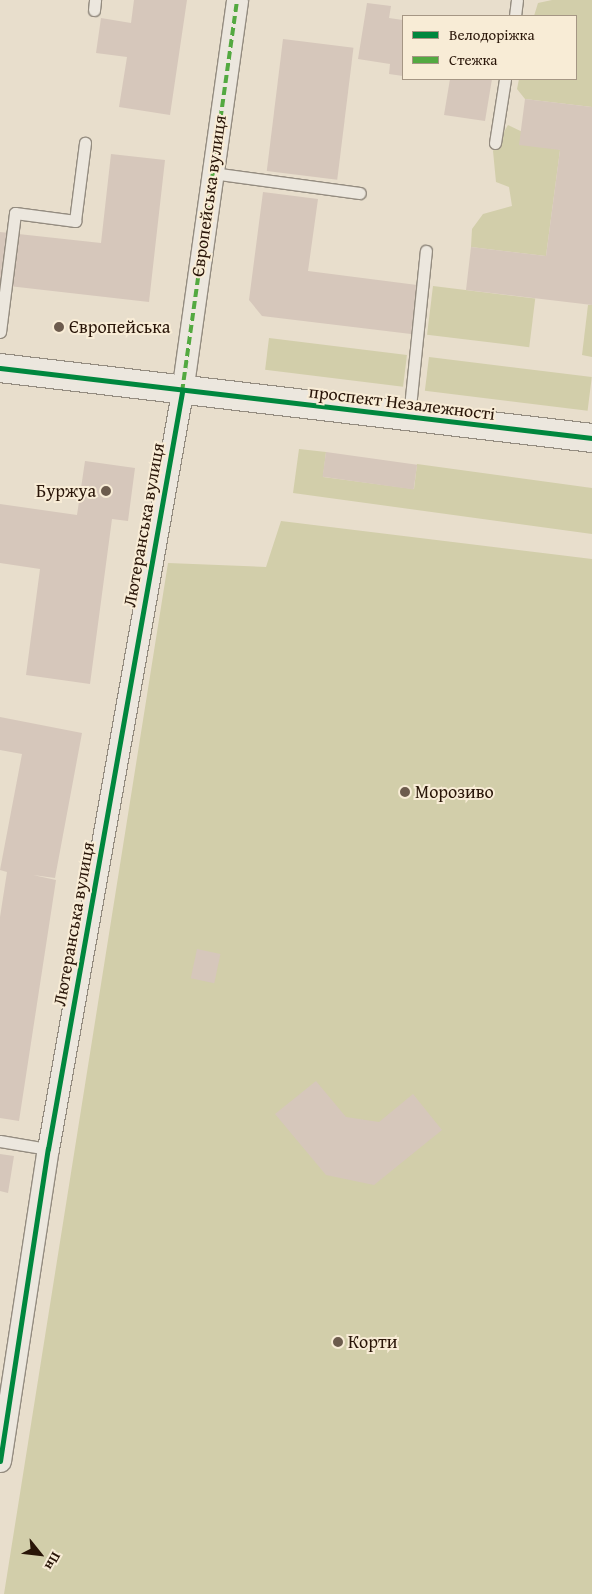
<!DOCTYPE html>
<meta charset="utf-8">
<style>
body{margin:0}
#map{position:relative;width:592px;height:1594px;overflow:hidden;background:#e8decc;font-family:"Gentium Book Plus",serif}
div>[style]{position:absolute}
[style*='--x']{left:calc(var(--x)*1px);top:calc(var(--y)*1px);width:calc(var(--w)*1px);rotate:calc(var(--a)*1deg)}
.green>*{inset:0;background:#d2ceaa;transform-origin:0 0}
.building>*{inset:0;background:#d6c7bb;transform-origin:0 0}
.roads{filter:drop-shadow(1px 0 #948c80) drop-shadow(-1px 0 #948c80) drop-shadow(0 1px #948c80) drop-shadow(0 -1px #948c80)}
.lane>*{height:11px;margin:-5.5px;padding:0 5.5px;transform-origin:5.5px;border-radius:5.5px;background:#ece7de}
.street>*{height:21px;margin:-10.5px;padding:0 10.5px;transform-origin:10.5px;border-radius:10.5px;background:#ece7de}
.secondary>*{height:28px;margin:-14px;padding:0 14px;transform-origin:14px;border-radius:14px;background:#ece7de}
.quiet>*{height:4px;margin-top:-2px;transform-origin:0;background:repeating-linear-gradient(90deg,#53a941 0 8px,transparent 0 12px)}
.cycleway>*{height:5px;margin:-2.5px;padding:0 2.5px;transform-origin:2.5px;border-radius:2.5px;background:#00873e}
.dots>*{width:14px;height:14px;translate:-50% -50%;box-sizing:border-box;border:2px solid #f8ecd6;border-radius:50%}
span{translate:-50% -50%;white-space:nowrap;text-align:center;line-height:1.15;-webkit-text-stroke:4px #f8ecd6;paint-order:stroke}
.street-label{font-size:18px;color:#291508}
.poi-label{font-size:18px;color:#291508}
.left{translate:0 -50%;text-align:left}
.right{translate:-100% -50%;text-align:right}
.legend{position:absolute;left:402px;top:15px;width:175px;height:65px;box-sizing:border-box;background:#f8ecd6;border:1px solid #a59684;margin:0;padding:6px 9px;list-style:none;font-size:15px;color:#291508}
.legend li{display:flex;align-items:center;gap:10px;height:25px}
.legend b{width:25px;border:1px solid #a59684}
.north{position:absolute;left:15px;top:1529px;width:50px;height:50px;-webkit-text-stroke:4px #f8ecd6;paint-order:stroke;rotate:119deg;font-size:14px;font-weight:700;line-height:20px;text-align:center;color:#291508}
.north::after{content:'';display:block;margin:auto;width:18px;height:22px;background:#291508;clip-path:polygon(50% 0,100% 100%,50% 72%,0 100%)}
</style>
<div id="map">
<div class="green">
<i style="clip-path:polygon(552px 0,592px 0,592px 107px,525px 99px,517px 89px,519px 79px,576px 79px,576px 16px,534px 16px,538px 3px)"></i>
<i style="clip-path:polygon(508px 125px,560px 150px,546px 256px,471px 247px,472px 229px,483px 214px,512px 206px,509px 187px,496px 182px,493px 151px)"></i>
<i style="left:433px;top:286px;width:103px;height:49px;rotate:7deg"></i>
<i style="clip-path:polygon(588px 305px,592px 305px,592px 357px,582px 355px)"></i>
<i style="left:269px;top:338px;width:139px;height:32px;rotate:7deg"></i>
<i style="left:429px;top:357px;width:164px;height:34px;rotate:7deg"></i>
<i style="clip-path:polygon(299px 449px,326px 452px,323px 477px,414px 489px,417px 464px,592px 488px,592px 534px,293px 493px)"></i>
<i style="clip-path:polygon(281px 521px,592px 559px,592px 1594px,4px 1594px,168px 563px,266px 567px)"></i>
</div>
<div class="building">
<i style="clip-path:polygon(134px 0,187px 0,170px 115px,119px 107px,127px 57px,96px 53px,101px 18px,131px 23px)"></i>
<i style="clip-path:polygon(367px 3px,391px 6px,389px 18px,403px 20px,403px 76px,389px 74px,390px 64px,358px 59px)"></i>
<i style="left:283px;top:39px;width:71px;height:133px;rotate:7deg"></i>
<i style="clip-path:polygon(450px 79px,492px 79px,485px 121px,444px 115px)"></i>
<i style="clip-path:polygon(525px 99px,592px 107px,592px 305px,466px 290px,471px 247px,546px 256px,560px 150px,519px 145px)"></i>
<i style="clip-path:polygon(111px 154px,165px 160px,149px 302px,0 285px,0 232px,101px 243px)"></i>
<i style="clip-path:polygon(263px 192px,318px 199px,308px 271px,417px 285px,411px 334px,262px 316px,249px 300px)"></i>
<i style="left:326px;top:452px;width:92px;height:25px;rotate:8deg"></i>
<i style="clip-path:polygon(85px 461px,135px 468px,128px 521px,112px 519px,90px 684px,26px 675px,40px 569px,0 563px,0 504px,77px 515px)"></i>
<i style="clip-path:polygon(0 717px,82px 733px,55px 878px,33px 875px,56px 880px,19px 1121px,0 1118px,0 917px,7px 872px,0 870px,22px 754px,0 750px)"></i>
<i style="left:197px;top:949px;width:24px;height:30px;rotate:12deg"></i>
<i style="clip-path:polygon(316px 1081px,346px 1117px,379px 1122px,413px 1094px,442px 1130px,374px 1185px,326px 1175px,275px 1114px)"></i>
<i style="clip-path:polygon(0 1154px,14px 1156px,8px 1193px,0 1191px)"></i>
</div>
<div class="roads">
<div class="lane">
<i style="--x:94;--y:10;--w:10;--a:-84"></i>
<i style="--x:515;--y:16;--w:16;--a:-83"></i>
<i style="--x:495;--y:143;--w:65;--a:-81.1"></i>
<i style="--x:212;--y:173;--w:149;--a:7.7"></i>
<i style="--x:0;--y:332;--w:120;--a:-82.8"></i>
<i style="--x:15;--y:213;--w:61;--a:7.6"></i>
<i style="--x:75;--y:221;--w:79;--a:-82.7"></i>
<i style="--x:409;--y:417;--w:167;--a:-84.2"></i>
<i style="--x:0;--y:1141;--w:49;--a:9.5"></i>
</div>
<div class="street">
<i style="--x:0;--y:1461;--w:316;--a:-81.3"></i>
<i style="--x:48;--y:1149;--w:769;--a:-79.96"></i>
<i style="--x:182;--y:392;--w:396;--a:-82"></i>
</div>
<div class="secondary">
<i style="--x:0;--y:368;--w:596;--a:6.74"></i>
</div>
</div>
<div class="quiet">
<i style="--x:182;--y:392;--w:396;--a:-82"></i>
</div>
<div class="cycleway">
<i style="--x:0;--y:368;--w:596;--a:6.74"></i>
<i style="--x:0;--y:1461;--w:316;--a:-81.3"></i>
<i style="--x:48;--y:1149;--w:769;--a:-79.96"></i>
</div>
<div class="dots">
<i style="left:59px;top:327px;background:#6c5b4d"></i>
<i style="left:106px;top:491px;background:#6c5b4d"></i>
<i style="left:405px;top:792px;background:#6c5b4d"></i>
<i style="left:338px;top:1342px;background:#6c5b4d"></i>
</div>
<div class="street-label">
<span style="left:209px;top:196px;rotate:-82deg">Європейська вулиця</span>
<span style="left:402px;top:403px;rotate:7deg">проспект Незалежності</span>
<span style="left:144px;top:525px;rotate:-80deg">Лютеранська вулиця</span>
<span style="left:74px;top:924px;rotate:-80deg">Лютеранська вулиця</span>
</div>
<div class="poi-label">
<span class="left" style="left:69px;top:327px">Європейська</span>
<span class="right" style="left:96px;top:491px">Буржуа</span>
<span class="left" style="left:415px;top:792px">Морозиво</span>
<span class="left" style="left:348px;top:1342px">Корти</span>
</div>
<ul class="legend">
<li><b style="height:6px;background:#00873e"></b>Велодоріжка</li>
<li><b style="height:6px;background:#53a941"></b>Стежка</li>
</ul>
<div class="north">Пн</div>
</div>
